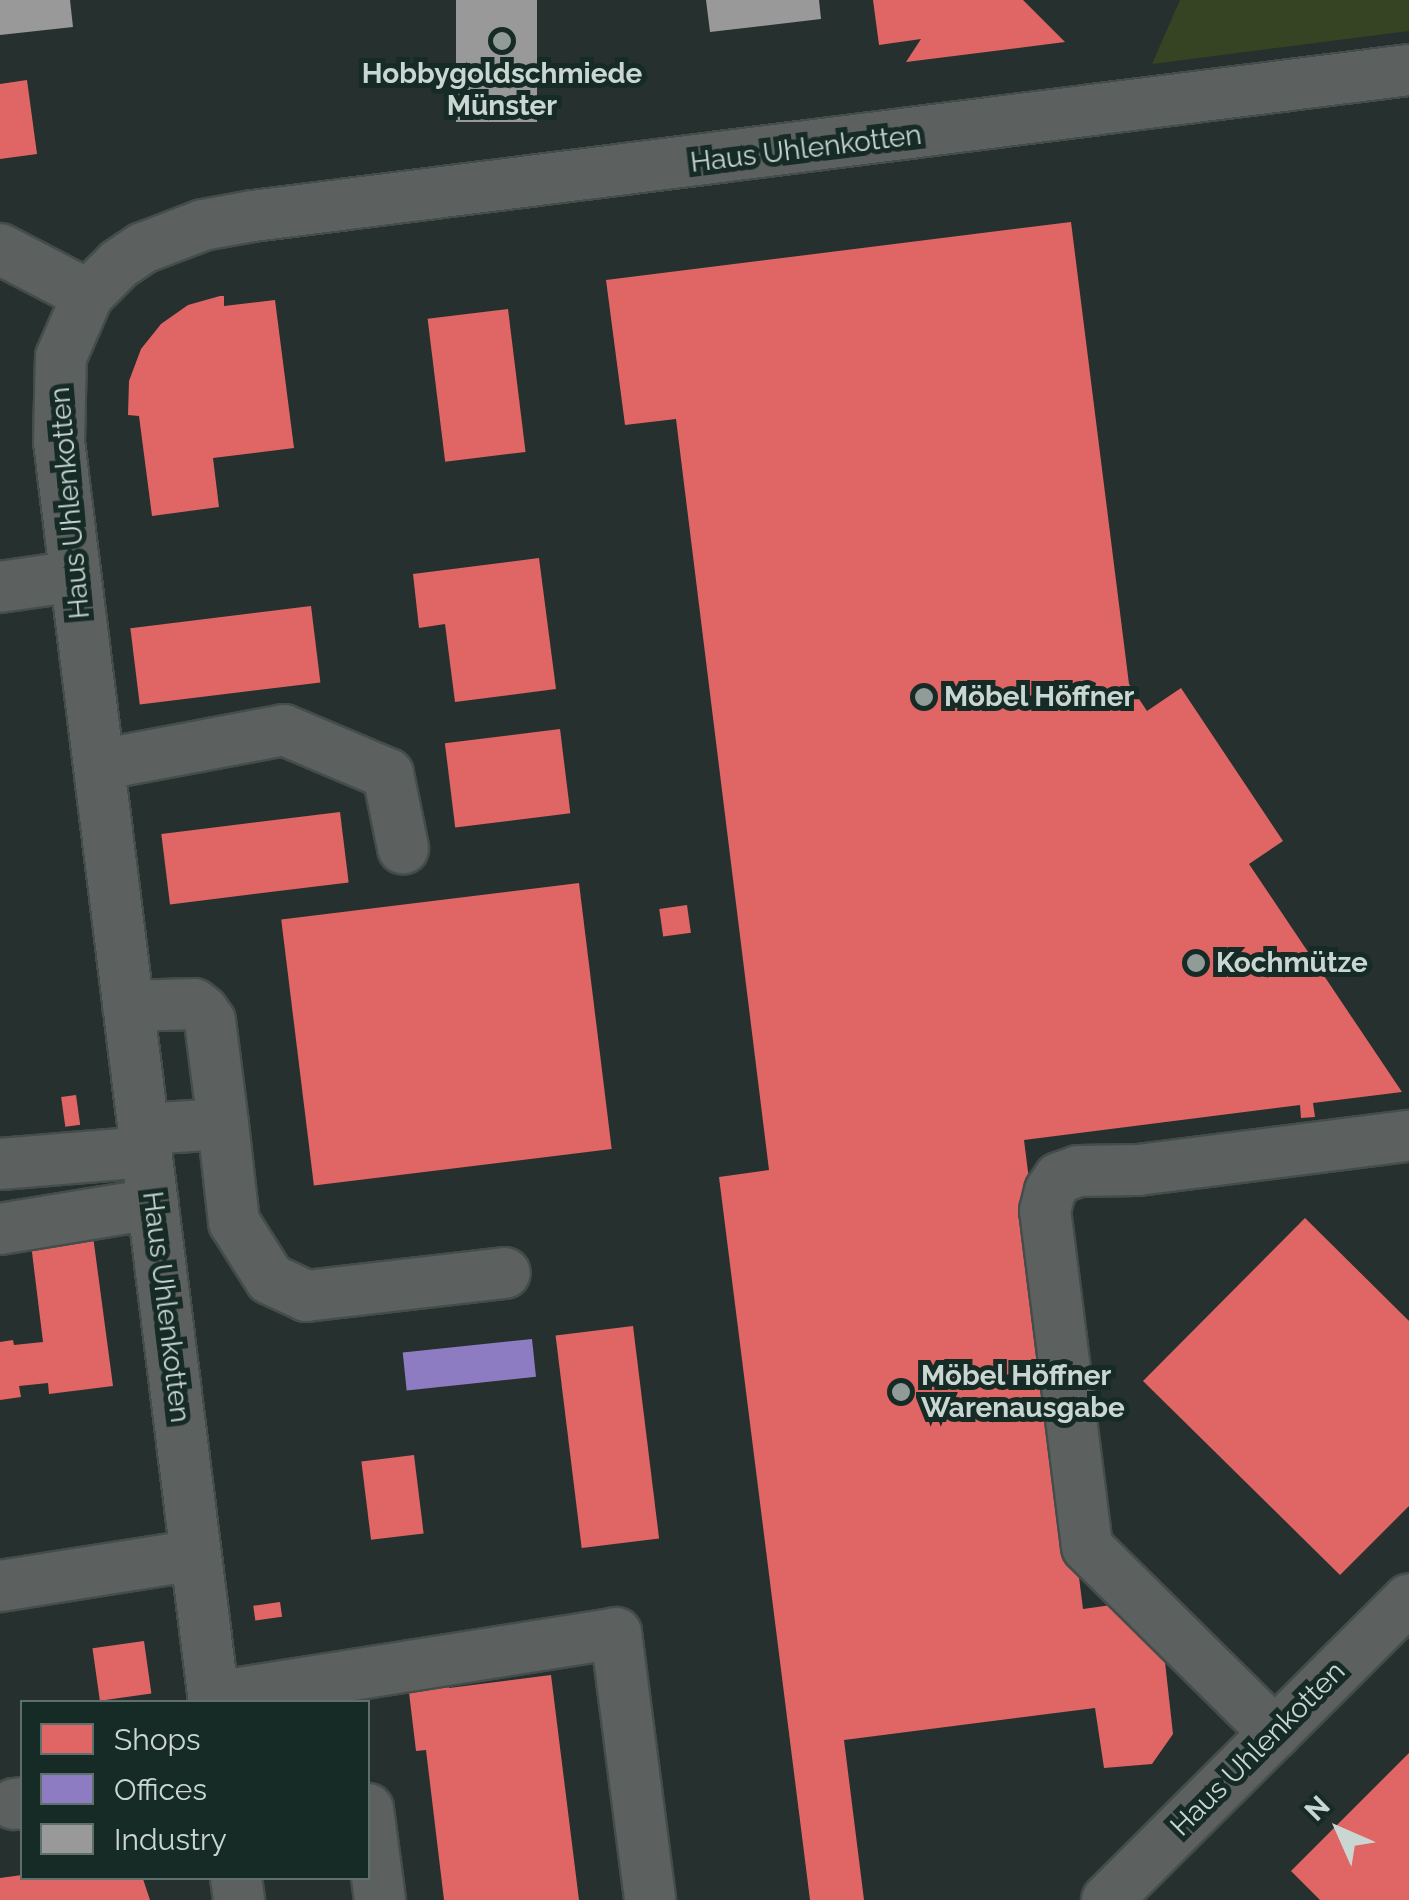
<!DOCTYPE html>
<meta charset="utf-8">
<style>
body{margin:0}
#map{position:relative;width:1409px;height:1900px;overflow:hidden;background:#26302e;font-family:Raleway,sans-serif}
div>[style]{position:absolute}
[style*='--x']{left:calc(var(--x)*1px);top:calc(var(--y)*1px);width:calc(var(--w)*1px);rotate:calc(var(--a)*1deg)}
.green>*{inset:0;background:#364424}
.shops>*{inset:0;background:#e06666;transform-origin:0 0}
.offices>*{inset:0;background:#8e7cc3;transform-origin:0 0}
.industry>*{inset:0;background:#999;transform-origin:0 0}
.roads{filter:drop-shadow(2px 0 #444d4b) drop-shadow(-2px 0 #444d4b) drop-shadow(0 2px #444d4b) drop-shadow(0 -2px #444d4b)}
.minor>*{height:50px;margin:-25px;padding:0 25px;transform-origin:25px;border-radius:25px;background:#5c605e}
.dots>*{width:28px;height:28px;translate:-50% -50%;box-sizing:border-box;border:5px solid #172b26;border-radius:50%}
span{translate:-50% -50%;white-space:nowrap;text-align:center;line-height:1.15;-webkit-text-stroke:10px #172b26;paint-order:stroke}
.poi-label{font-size:28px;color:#cad6d2;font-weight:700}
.left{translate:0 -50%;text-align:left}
.street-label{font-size:28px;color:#cad6d2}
.legend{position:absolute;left:20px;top:1700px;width:350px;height:180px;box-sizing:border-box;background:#172b26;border:2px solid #5f6f6b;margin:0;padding:12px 18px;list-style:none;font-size:30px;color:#cad6d2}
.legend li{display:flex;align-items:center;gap:20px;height:50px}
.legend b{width:50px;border:2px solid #5f6f6b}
.north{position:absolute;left:1289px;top:1780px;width:100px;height:100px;-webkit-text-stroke:8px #172b26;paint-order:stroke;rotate:315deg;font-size:28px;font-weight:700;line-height:40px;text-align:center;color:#cad6d2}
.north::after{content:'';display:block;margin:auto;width:35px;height:45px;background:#cad6d2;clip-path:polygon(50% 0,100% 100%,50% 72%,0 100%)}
</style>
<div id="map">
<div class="green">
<i style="clip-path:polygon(1180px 0,1409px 0,1409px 31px,1152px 64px)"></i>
</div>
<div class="shops">
<i style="clip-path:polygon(873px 0,1023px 0,1065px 42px,906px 62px,921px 39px,879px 45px)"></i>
<i style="clip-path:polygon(27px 80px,37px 154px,0 159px,0 84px)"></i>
<i style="clip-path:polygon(1071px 222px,1129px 684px,1147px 711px,1181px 688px,1283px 841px,1249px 864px,1402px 1092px,1313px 1103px,1315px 1117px,1301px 1118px,1300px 1105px,1024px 1140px,1083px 1609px,1133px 1602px,1161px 1626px,1173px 1734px,1152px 1764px,1104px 1768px,1095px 1708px,844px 1740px,864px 1900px,810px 1900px,719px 1177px,769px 1170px,676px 419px,625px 425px,606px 280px)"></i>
<i style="clip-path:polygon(220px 296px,224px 296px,224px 306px,275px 300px,294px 448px,213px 458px,219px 507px,152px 516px,139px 416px,128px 415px,129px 381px,141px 349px,161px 324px,188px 305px)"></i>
<i style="left:508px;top:309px;width:144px;height:81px;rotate:83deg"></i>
<i style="clip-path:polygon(539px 558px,556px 689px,455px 702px,445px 624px,419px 628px,413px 574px)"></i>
<i style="left:311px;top:606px;width:77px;height:182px;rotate:83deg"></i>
<i style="left:560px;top:729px;width:85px;height:116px;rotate:83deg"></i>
<i style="left:340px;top:812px;width:71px;height:180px;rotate:83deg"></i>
<i style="left:579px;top:883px;width:268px;height:300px;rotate:83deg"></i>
<i style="left:687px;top:905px;width:28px;height:28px;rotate:82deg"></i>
<i style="left:76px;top:1095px;width:30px;height:15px;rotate:82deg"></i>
<i style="clip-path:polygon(1305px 1218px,1409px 1321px,1409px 1506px,1340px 1575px,1143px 1381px)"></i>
<i style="clip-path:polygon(93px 1236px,113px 1386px,49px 1394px,48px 1383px,19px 1386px,21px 1397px,0 1400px,0 1342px,13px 1340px,14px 1345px,43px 1342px,31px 1244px)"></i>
<i style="left:633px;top:1326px;width:214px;height:78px;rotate:83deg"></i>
<i style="left:414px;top:1455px;width:79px;height:53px;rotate:83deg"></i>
<i style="left:280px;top:1602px;width:15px;height:27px;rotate:82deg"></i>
<i style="left:144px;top:1641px;width:53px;height:52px;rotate:82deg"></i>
<i style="clip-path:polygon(551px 1675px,579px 1900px,444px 1900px,426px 1750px,416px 1751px,408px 1684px,448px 1679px,449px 1688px)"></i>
<i style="clip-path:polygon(1409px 1753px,1409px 1900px,1320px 1900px,1291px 1871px)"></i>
<i style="clip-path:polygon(22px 1875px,143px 1879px,150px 1900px,0 1900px,0 1878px)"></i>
</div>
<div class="offices">
<i style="left:532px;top:1339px;width:38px;height:130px;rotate:84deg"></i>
</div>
<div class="industry">
<i style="clip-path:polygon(0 0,70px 0,73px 27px,0 35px)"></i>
<i style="left:456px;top:0;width:81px;height:122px"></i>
<i style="clip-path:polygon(706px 0,819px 0,821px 19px,710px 32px)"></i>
</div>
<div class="roads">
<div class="minor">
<i style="--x:0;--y:249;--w:99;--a:27.6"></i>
<i style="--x:0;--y:587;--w:76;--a:-8.3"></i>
<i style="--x:99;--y:765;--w:188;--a:-10.7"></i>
<i style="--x:284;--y:730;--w:113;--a:22.9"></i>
<i style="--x:388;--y:774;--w:76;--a:78.5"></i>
<i style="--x:128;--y:1006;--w:66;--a:-1.7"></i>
<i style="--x:194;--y:1004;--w:11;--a:38"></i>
<i style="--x:203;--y:1011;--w:12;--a:55"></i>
<i style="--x:210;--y:1021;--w:104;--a:82.8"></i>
<i style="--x:223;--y:1124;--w:79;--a:176.4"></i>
<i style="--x:223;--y:1124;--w:99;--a:83.6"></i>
<i style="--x:234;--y:1222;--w:67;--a:57.7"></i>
<i style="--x:270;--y:1279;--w:40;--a:25"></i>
<i style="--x:306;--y:1296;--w:200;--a:-6.6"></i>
<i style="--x:0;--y:1164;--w:146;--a:-4.7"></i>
<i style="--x:0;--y:1229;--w:155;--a:-9.3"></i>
<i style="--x:0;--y:1586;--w:198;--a:-9"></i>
<i style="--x:214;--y:1697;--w:407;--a:-9"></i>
<i style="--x:616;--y:1633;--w:269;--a:82.7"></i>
<i style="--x:214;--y:1702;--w:1269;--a:-97.01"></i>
<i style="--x:59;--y:442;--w:85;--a:-88.7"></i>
<i style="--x:61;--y:357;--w:68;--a:-66.5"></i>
<i style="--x:88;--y:295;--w:44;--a:-45"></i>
<i style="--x:119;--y:264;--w:29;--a:-34"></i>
<i style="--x:143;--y:248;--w:64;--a:-21"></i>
<i style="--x:203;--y:225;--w:51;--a:-10.2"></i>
<i style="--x:253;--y:216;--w:1165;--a:-7.2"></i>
<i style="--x:1275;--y:1733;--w:264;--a:-135.3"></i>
<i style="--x:1087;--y:1547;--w:339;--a:-97.1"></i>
<i style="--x:1045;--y:1211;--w:21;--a:-76"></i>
<i style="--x:1050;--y:1191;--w:16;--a:-55"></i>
<i style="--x:1059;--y:1178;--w:20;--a:-20"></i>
<i style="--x:1078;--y:1171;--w:60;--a:-1"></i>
<i style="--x:1138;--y:1170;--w:273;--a:-7.2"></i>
<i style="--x:14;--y:1804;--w:8;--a:-7"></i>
<i style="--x:368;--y:1809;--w:92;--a:82.5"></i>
<i style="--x:236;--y:1878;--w:22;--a:82"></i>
<i style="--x:1107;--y:1900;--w:426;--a:-44.9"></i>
</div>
</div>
<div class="dots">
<i style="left:502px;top:41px;background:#919c99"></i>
<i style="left:924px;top:697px;background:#919c99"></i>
<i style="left:1196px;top:963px;background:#919c99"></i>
<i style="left:901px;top:1392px;background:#919c99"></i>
</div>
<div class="poi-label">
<span style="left:502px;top:90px">Hobbygoldschmiede<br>Münster</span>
<span class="left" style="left:944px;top:697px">Möbel Höffner</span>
<span class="left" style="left:1216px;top:963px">Kochmütze</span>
<span class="left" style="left:921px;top:1392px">Möbel Höffner<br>Warenausgabe</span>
</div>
<div class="street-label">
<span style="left:806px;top:149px;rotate:-7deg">Haus Uhlenkotten</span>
<span style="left:70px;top:503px;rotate:-95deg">Haus Uhlenkotten</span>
<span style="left:166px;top:1307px;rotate:83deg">Haus Uhlenkotten</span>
<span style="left:1258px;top:1749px;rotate:-45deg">Haus Uhlenkotten</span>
</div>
<ul class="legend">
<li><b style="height:28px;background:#e06666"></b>Shops</li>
<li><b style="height:28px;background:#8e7cc3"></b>Offices</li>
<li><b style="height:28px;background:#999"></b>Industry</li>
</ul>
<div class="north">N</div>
</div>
